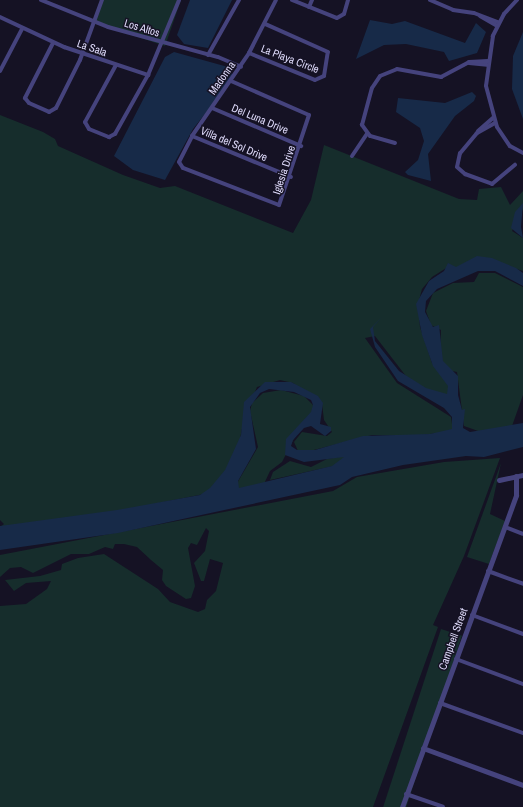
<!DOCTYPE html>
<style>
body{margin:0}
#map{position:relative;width:523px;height:807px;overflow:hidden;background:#151224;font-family:"Archivo Narrow",sans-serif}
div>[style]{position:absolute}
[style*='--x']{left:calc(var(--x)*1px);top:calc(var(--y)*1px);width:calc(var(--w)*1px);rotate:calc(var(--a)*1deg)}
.green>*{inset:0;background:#162d2c;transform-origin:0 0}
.water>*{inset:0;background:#172a48}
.minor>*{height:4px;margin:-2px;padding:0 2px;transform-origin:2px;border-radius:2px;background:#45437d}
.tertiary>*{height:5px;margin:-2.5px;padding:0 2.5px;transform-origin:2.5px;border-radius:2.5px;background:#45437d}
span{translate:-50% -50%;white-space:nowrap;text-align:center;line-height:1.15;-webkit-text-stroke:3px #151224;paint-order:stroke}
.street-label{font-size:11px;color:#dedafa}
</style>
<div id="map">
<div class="green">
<i style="clip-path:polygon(102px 0,181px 0,165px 46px,95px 23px)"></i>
<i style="clip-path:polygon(0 115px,43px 132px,55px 139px,58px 146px,123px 175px,160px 188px,175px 186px,293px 233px,311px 200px,324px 145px,459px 199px,477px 200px,479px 189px,501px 187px,510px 205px,523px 191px,523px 209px,512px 231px,523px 238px,523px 271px,483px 258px,457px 269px,451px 265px,432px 277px,422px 289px,418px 304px,420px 327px,432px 363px,448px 385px,449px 396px,444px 398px,409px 380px,375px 336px,365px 338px,397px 383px,451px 417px,453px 431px,415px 436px,372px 435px,306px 452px,298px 451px,294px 442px,302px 432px,327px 436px,332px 432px,324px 420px,322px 404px,293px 383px,280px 380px,257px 387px,244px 418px,238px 450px,218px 482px,204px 494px,89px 517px,76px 516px,56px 524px,0 527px,4px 524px,0 520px)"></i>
<i style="clip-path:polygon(479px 273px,495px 273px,523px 287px,523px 395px,512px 426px,481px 432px,464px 426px,457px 372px,448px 370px,440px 359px,441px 330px,431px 325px,426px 311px,433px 293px,453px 283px,474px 282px)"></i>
<i style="clip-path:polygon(281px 390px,304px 396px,313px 405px,313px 414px,301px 425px,282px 462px,270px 471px,263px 486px,239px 489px,236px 485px,258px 447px,250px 411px,252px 403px,263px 393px)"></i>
<i style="clip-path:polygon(351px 455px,338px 465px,270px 480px,273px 472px,290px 461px,311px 467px,327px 459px)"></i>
<i style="clip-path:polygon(500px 458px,464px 556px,433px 625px,438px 627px,373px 807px,0 807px,0 606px,26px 604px,47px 589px,51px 581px,26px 583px,14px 591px,5px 580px,40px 576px,61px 570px,62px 564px,78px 558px,104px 554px,158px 589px,170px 602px,198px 612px,205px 609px,207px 600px,216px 591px,223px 563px,210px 559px,204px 581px,201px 581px,194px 563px,205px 551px,209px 531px,206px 528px,197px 545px,191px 543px,188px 548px,195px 586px,191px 598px,186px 599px,166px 586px,162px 580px,163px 570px,151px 560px,137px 547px,124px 544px,115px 544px,113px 549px,105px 547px,89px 554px,71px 554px,33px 573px,21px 567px,10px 568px,0 577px,0 555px,333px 491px,357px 477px,444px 462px)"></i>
<i style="clip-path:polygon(501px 463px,490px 514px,505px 521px,489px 564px,467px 557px)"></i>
<i style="left:441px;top:629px;width:22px;height:189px;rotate:18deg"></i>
</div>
<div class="water">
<i style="clip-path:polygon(190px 0,232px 0,208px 48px,184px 44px,177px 35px)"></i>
<i style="clip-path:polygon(370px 20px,392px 24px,405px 21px,465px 43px,476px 23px,486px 32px,477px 53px,449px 61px,444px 52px,406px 44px,384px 45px,356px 59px)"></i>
<i style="clip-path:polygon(523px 32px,523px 119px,512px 89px,513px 56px)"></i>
<i style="clip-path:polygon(174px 52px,228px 67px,232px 74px,231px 81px,193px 129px,165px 180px,133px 170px,114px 156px,165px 57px)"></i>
<i style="clip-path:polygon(472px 92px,476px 96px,474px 101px,455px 116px,428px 154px,431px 181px,408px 175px,405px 172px,418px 160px,424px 141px,420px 128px,396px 112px,398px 98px,445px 103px)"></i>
<i style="clip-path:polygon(523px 203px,521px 227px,523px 238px,511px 228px,515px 212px)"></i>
<i style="clip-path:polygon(evenodd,477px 256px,492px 258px,516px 268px,523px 273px,523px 286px,495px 271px,478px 271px,437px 289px,426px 301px,425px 312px,433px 327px,439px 325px,443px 361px,458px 376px,458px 395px,462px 410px,465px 409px,463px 428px,470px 432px,523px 423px,523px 447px,484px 457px,466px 456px,403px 465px,352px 477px,340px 485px,118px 533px,0 550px,0 526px,117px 510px,200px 495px,210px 488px,225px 470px,241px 435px,244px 402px,265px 382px,291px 382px,318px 396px,323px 403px,320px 424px,331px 427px,331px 431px,325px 436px,311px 426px,304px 428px,293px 440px,291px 446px,297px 450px,315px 450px,363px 436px,430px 434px,452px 429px,452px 417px,444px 408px,398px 381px,375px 347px,370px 329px,382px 317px,373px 327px,375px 341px,399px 371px,426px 388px,447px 394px,448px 386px,433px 366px,422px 335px,416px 304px,429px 281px,444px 271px,448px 263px,456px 267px,477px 256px,269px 389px,294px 392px,311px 400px,313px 405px,311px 412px,286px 439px,285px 455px,304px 462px,344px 457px,332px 466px,239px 488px,238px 481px,256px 449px,250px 407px,260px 393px,269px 389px)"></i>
</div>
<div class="minor">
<i style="--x:41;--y:0;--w:72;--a:21.9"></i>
<i style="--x:108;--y:27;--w:114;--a:15.3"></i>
<i style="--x:218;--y:57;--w:25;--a:23"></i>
<i style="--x:292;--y:0;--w:48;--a:21.8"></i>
<i style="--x:337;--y:18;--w:8;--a:-30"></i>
<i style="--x:344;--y:14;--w:15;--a:-74"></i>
<i style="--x:430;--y:0;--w:25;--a:23"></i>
<i style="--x:453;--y:10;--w:21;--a:8"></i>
<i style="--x:474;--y:13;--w:26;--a:21"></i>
<i style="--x:517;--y:0;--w:19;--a:133"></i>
<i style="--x:504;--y:14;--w:25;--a:117"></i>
<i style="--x:493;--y:36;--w:50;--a:98"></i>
<i style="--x:486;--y:86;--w:42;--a:75"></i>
<i style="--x:497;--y:127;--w:23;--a:56"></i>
<i style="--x:510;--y:146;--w:15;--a:28"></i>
<i style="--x:309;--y:7;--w:8;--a:-67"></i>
<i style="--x:480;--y:16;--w:20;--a:30"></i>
<i style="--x:0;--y:17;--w:71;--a:25.1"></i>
<i style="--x:64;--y:47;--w:89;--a:18.4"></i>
<i style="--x:53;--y:43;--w:62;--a:117"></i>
<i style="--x:25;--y:98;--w:6;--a:51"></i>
<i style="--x:29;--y:103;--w:22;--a:24"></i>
<i style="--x:49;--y:112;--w:8;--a:-30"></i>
<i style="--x:56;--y:108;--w:54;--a:-63.4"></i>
<i style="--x:80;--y:60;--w:64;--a:-69.9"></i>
<i style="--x:249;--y:53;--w:71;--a:22.2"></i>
<i style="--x:315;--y:80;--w:10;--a:-24"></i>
<i style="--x:324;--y:76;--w:24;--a:-81"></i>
<i style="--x:328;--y:52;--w:69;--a:-156"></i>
<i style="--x:208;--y:55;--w:63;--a:-60.6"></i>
<i style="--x:469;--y:63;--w:18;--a:6"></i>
<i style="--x:116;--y:65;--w:65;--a:118.5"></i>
<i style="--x:85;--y:122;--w:8;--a:60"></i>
<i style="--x:89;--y:129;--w:22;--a:22"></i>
<i style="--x:109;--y:137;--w:7;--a:-27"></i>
<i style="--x:115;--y:134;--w:68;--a:-60.8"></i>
<i style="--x:148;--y:75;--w:81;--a:-67.5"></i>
<i style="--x:0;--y:71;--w:47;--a:-62.4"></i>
<i style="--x:231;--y:81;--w:85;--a:23.6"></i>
<i style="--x:309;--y:115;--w:95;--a:108.4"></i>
<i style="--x:279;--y:205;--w:103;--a:-158.9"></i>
<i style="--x:183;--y:168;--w:7;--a:-124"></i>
<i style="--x:179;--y:162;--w:29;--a:-63"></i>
<i style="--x:192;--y:136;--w:101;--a:-55.5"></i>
<i style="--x:249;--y:53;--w:59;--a:-63"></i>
<i style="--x:212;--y:108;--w:97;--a:23.1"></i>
<i style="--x:495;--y:123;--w:21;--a:151"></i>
<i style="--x:477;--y:133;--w:26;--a:130"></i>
<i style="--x:460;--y:153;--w:14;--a:102"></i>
<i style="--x:457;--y:167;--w:11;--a:41"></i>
<i style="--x:465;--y:174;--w:29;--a:20"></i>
<i style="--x:492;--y:184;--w:30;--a:-40"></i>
<i style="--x:478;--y:131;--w:20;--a:-41"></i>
<i style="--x:192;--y:136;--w:107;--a:22.5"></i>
<i style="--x:395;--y:143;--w:26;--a:-164"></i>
<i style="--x:370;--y:136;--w:14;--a:-126"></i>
<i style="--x:362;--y:125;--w:38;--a:-75"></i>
<i style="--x:372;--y:88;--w:14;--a:-56"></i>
<i style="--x:380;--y:76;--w:18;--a:-22"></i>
<i style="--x:397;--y:69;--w:45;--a:10.3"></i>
<i style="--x:441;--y:77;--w:32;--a:-28"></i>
<i style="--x:469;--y:62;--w:19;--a:-3"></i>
<i style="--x:352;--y:156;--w:27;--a:-56"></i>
<i style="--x:505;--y:527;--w:19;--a:21"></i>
<i style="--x:488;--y:571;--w:37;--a:20"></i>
<i style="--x:472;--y:615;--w:54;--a:20.4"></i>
<i style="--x:456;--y:659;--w:72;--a:20.5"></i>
<i style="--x:440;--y:703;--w:88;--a:19.9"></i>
<i style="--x:406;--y:794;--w:39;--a:19"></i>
</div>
<div class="tertiary">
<i style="--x:499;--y:480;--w:25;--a:-12"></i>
<i style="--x:423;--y:748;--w:107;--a:20.3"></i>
<i style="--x:402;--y:807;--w:332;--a:-69.9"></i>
<i style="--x:516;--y:495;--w:19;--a:-90"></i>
</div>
<div class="street-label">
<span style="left:142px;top:28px;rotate:17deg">Los Altos</span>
<span style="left:92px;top:48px;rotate:19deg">La Sala</span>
<span style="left:290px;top:59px;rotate:21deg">La Playa Circle</span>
<span style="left:222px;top:78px;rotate:-55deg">Madonna</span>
<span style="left:260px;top:119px;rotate:23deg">Del Luna Drive</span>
<span style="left:234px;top:144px;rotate:23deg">Villa del Sol Drive</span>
<span style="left:284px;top:170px;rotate:-72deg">Iglesia Drive</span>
<span style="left:453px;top:639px;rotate:-70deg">Campbell Street</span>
</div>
</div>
